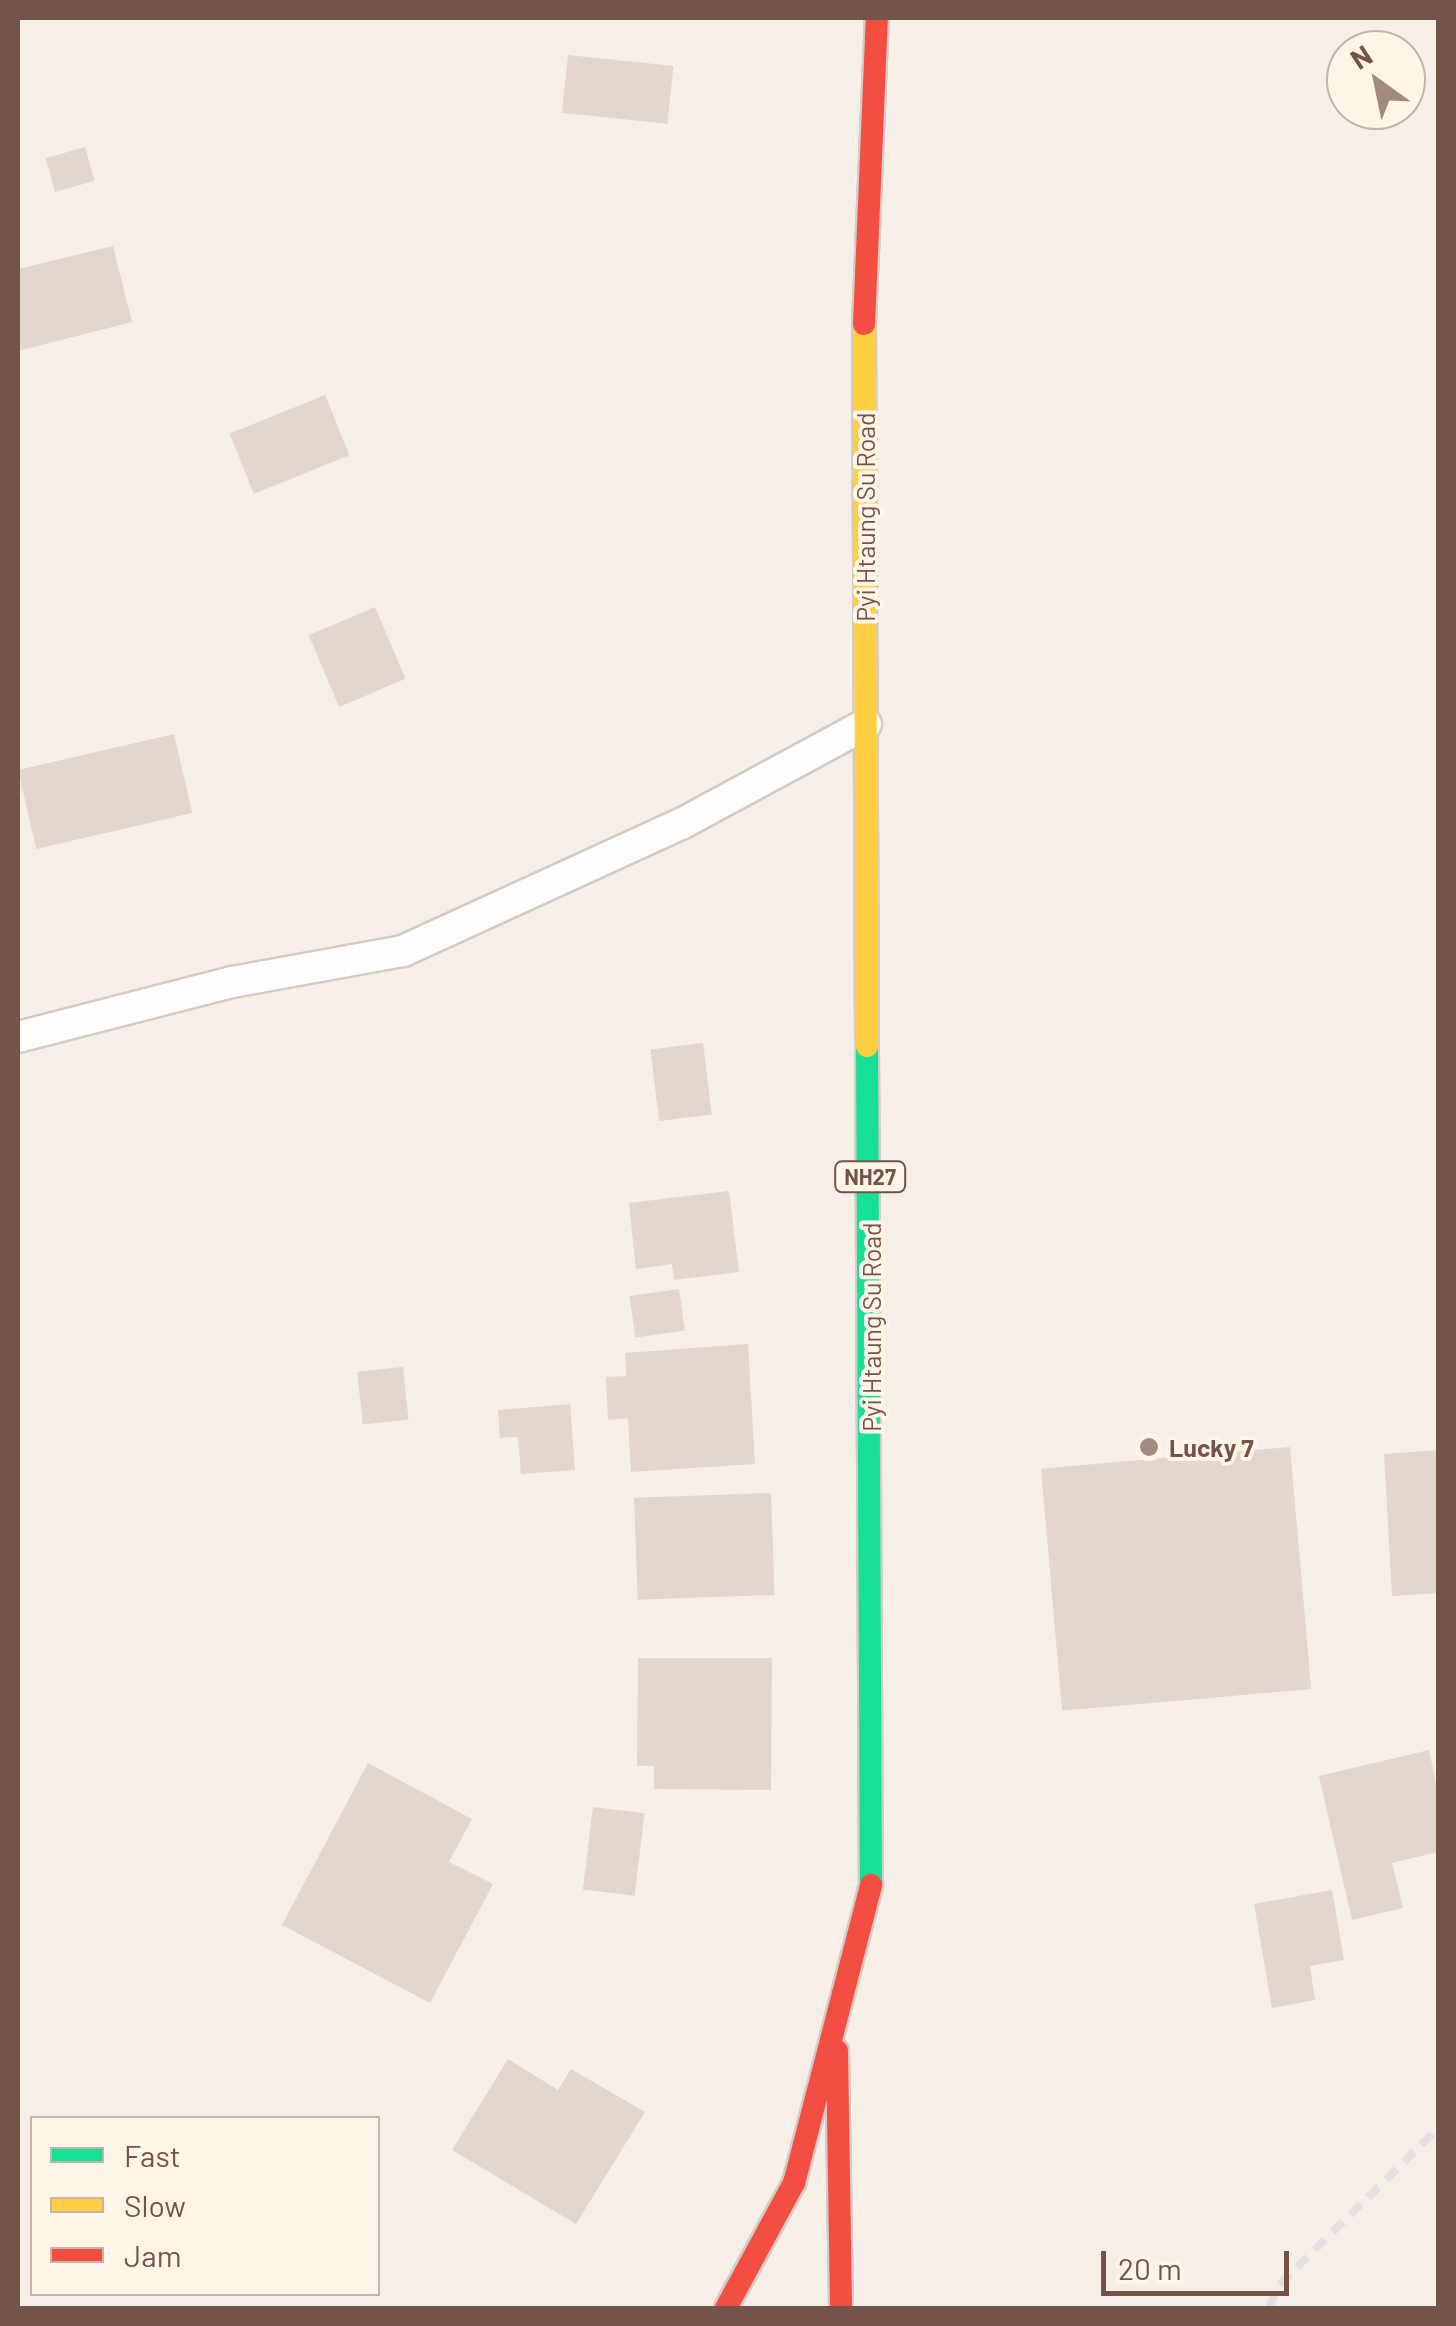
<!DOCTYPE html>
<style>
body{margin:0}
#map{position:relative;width:1456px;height:2326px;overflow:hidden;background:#f6efe7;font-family:Barlow,sans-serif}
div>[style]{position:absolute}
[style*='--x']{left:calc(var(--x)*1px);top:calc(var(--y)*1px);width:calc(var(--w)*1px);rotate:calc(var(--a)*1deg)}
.building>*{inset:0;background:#e2d6cf;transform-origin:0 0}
.roads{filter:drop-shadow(2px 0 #d4cbc5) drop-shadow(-2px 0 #d4cbc5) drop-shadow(0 2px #d4cbc5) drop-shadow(0 -2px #d4cbc5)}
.lane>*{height:30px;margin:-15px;padding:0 15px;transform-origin:15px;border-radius:15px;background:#fefdfb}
.fast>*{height:22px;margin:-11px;padding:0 11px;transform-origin:11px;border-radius:11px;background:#16e098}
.slow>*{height:22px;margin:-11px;padding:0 11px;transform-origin:11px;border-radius:11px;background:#ffcf43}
.jam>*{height:22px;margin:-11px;padding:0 11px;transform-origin:11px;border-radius:11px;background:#f24e42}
.rail>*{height:8px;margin-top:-4px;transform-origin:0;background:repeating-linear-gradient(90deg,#e3e1e4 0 15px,transparent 0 25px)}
.dots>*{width:28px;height:28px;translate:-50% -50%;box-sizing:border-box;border:5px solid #fff4e8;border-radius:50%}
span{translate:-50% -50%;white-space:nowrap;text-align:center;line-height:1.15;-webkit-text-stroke:8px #fff4e8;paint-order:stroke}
.shield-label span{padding:2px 8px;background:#fff4e8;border:2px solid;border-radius:8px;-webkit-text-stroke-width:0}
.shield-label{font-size:22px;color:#745348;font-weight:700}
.street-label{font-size:25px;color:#745348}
.poi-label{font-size:25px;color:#745348;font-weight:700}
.left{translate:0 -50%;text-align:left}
.frame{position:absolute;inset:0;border:20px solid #745348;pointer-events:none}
.legend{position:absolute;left:30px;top:2116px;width:350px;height:180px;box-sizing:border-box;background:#fff4e8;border:2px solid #c7b4a8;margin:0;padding:12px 18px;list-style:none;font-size:30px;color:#745348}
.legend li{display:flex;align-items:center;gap:20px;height:50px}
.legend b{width:50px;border:2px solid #c7b4a8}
.north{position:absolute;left:1326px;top:30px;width:100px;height:100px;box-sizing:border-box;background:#fff4e8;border:2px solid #c7b4a8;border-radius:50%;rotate:327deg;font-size:28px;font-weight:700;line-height:40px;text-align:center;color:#745348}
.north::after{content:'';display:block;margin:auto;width:35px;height:45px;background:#a28a80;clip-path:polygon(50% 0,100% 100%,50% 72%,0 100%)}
.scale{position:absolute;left:1101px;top:2251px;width:188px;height:45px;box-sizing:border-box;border:5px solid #745348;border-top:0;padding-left:12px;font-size:30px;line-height:35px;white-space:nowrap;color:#745348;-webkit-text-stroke:8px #fff4e8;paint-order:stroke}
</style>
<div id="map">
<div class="building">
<i style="left:568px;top:55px;width:106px;height:58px;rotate:6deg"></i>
<i style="left:85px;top:147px;width:35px;height:41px;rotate:74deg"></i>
<i style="clip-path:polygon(113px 246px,132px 322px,18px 351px,18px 269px)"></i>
<i style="left:325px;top:395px;width:65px;height:103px;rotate:68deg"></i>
<i style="left:375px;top:607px;width:78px;height:72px;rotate:67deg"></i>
<i style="left:174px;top:734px;width:81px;height:160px;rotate:77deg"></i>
<i style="left:703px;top:1043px;width:72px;height:53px;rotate:83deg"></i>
<i style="clip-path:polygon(729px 1191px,739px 1272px,674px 1280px,672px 1264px,636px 1269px,629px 1203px)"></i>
<i style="left:679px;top:1289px;width:42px;height:50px;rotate:82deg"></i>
<i style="clip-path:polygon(748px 1344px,755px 1464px,631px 1472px,628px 1418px,608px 1420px,606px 1377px,626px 1376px,625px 1353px)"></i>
<i style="left:403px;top:1367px;width:53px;height:46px;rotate:84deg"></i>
<i style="clip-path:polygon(570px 1404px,575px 1470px,521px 1474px,518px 1437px,500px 1438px,498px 1410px)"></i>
<i style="left:1290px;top:1447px;width:243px;height:250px;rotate:85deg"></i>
<i style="clip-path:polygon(1438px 1450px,1438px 1593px,1392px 1596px,1384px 1454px)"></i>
<i style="left:771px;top:1493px;width:102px;height:137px;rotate:88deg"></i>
<i style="clip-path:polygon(638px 1658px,772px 1658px,771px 1790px,654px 1789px,654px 1766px,637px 1766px)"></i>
<i style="clip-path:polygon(1429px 1750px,1438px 1792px,1438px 1852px,1392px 1863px,1403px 1908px,1352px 1920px,1319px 1776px)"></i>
<i style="clip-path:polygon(368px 1763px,472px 1819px,449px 1862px,493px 1884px,430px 2003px,282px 1925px)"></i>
<i style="left:593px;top:1807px;width:52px;height:83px;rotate:7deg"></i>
<i style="clip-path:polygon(1332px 1890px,1344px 1960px,1310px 1966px,1315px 2000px,1272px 2008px,1254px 1904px)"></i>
<i style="clip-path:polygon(508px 2059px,558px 2090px,571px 2069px,645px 2112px,576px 2224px,452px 2150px)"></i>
</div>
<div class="roads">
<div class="lane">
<i style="--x:18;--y:1037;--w:221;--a:-14.4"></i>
<i style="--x:232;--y:982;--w:174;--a:-10.3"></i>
<i style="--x:403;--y:951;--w:308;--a:-24.6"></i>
<i style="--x:683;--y:823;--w:208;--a:-28.4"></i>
</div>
<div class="fast">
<i style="--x:867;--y:1046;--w:839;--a:89.73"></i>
</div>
<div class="slow">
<i style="--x:864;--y:324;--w:722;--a:89.76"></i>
</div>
<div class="jam">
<i style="--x:864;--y:324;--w:306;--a:-87.6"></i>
<i style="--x:837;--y:2051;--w:257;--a:89.1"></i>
<i style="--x:726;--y:2308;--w:142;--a:-61.5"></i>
<i style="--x:794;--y:2183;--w:308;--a:-75.5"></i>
</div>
</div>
<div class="rail">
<i style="--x:1269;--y:2308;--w:25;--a:-67"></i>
<i style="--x:1279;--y:2285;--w:223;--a:-44.6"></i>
</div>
<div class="dots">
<i style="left:1149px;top:1447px;background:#a28a80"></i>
</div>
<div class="shield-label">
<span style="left:870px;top:1177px">NH27</span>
</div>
<div class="street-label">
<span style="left:865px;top:517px;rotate:-90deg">Pyi Htaung Su Road</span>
<span style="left:871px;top:1327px;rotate:-90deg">Pyi Htaung Su Road</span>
</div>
<div class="poi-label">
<span class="left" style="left:1169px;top:1447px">Lucky 7</span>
</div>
<div class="frame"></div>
<ul class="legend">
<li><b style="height:12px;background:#16e098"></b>Fast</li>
<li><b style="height:12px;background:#ffcf43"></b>Slow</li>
<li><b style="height:12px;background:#f24e42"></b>Jam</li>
</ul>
<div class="north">N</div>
<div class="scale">20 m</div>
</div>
